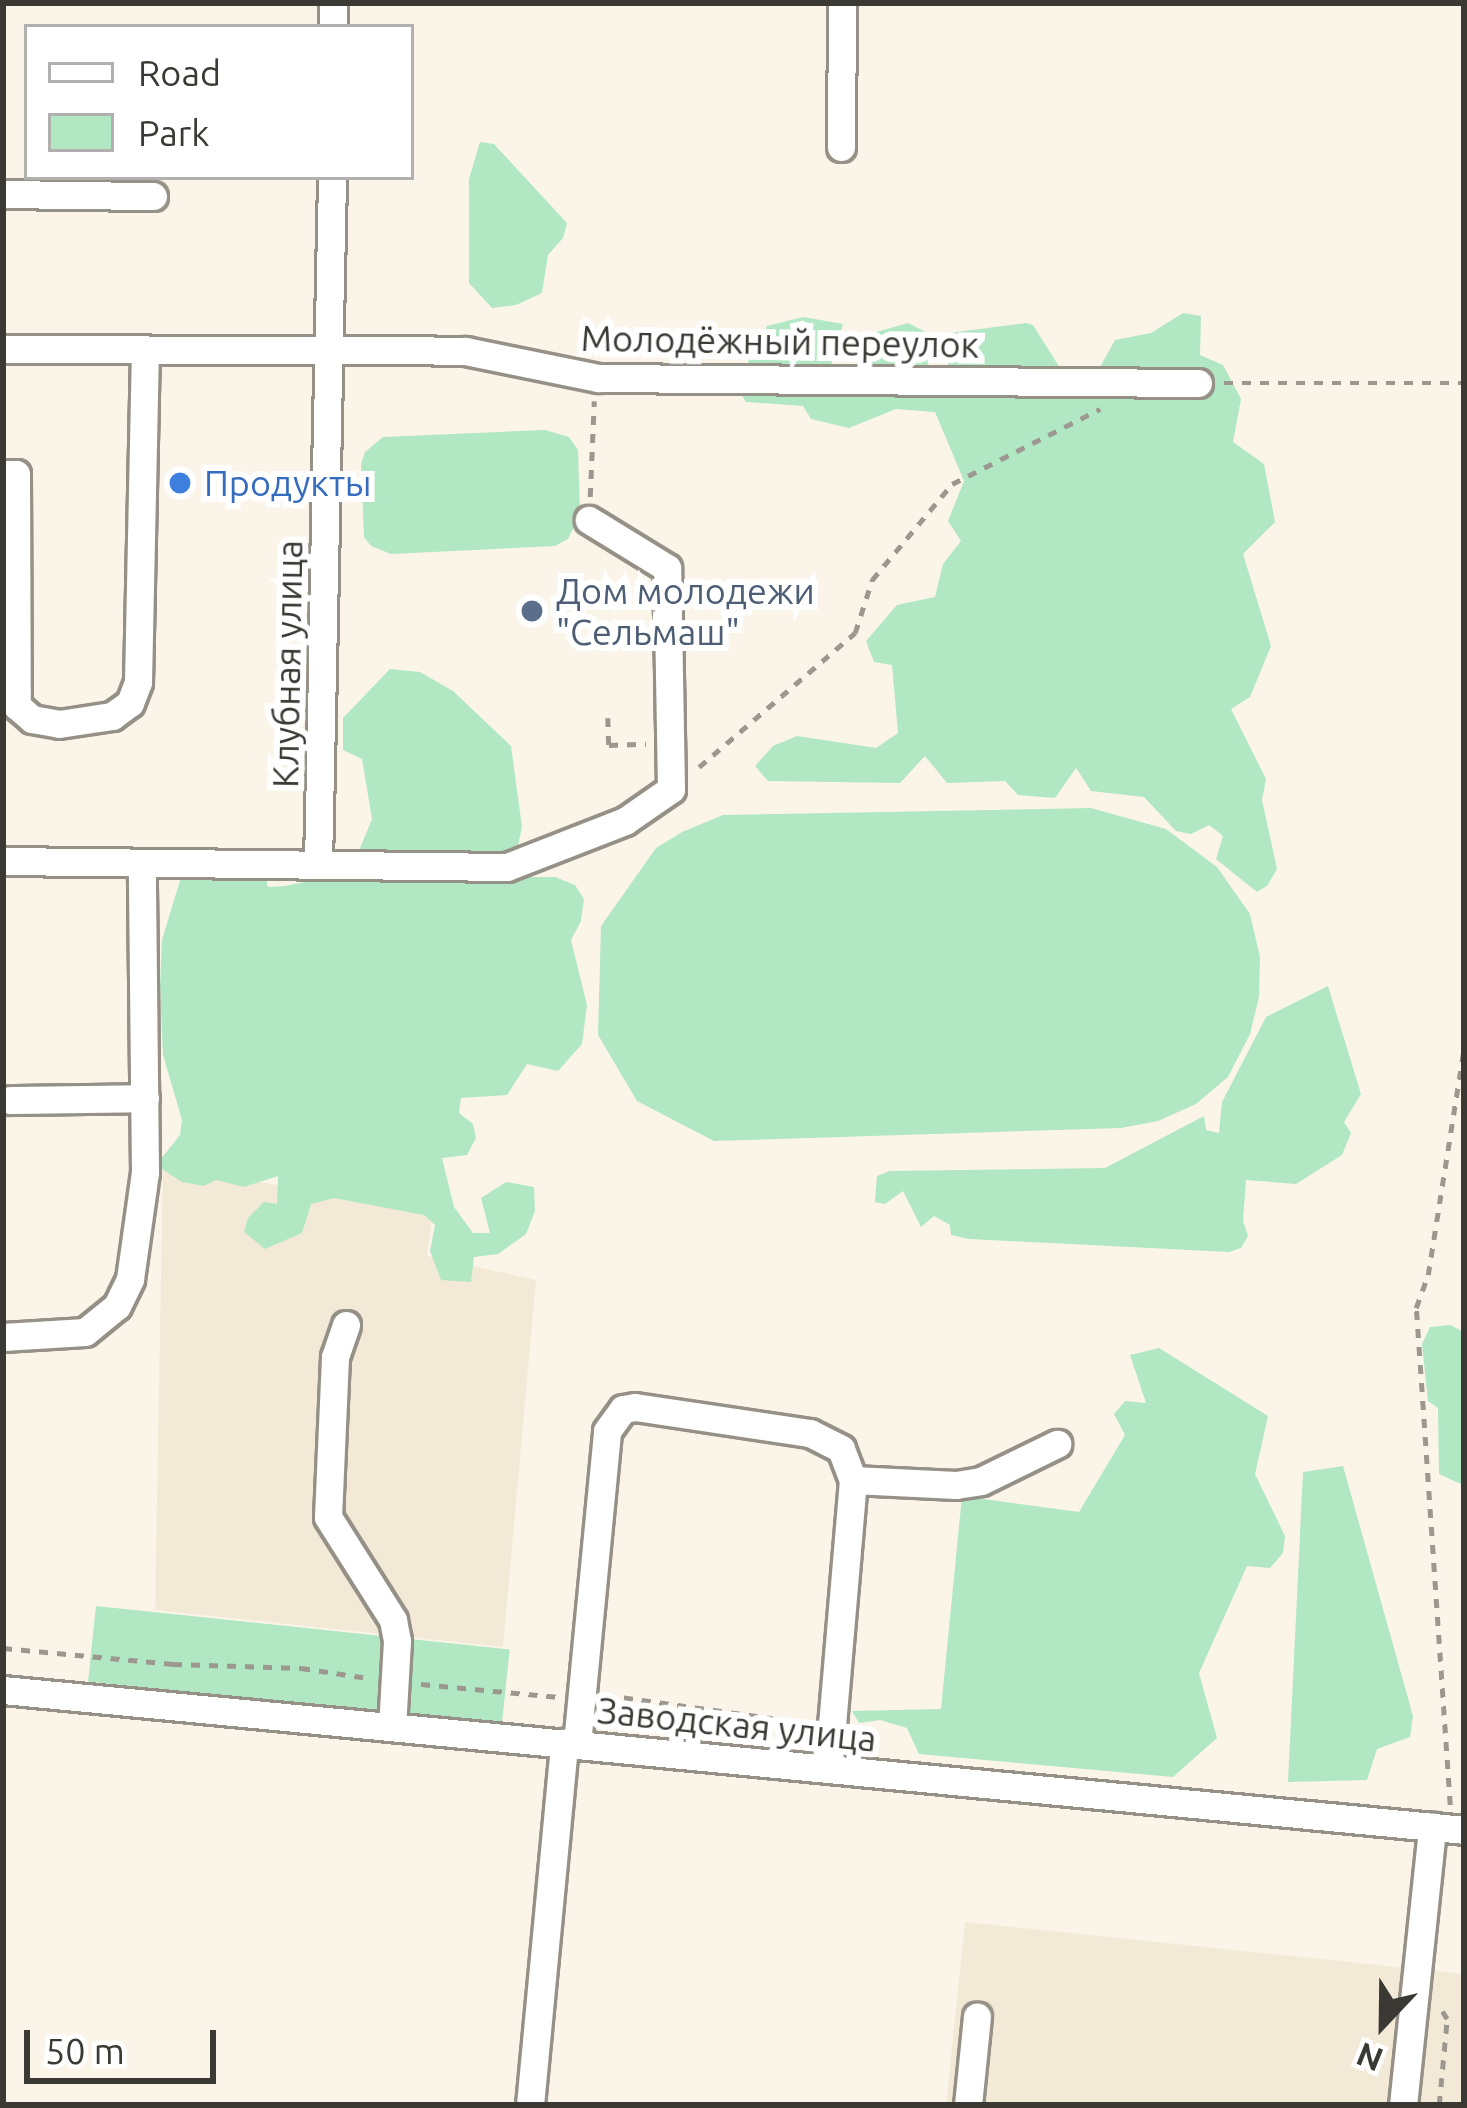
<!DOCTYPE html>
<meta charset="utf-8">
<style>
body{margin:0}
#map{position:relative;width:1467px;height:2108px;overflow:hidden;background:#fbf5e9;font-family:Ubuntu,sans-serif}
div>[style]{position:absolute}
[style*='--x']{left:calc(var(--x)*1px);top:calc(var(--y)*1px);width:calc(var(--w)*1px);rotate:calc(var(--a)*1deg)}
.built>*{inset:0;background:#f2ead6}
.green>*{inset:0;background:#b1e7c3;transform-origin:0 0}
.path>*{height:4.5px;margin-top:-2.25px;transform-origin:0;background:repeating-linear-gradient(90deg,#9c9890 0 9px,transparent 0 18px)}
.roads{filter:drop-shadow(3px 0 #969186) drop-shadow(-3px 0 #969186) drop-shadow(0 3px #969186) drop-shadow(0 -3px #969186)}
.minor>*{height:27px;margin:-13.5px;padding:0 13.5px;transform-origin:13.5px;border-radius:13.5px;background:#fff}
.dots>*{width:33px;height:33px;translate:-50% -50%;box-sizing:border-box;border:6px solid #fff;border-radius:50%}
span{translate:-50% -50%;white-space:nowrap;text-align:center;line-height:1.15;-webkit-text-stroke:12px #fff;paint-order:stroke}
.street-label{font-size:36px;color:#3b3934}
.shop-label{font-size:36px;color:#366cbe}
.left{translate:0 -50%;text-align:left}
.service-label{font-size:36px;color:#4e5e75}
.frame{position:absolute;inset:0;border:6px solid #3b3934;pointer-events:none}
.legend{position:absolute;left:24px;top:24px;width:390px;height:156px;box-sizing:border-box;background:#fff;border:3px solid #b1b0ae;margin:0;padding:15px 21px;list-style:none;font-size:36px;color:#3b3934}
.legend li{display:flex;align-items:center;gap:24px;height:60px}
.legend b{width:60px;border:3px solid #b1b0ae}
.north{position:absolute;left:1323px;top:1964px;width:120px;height:120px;-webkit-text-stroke:9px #fff;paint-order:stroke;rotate:202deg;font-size:33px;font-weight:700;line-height:48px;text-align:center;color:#3b3934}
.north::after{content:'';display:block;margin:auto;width:42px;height:54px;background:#3b3934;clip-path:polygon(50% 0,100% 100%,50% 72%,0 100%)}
.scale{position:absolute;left:24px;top:2030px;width:192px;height:54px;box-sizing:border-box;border:6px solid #3b3934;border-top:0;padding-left:15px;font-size:36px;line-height:42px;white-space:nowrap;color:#3b3934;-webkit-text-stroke:9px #fff;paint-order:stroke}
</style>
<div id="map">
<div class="built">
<i style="clip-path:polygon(163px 1166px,433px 1211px,427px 1256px,536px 1280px,503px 1647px,155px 1610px)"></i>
<i style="clip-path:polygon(965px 1922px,1464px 1974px,1464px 2105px,946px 2105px)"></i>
</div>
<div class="green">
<i style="clip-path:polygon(480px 142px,494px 144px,567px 223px,563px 238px,548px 255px,542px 293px,516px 305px,492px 308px,469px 283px,469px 179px)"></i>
<i style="clip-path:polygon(1183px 313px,1201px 316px,1200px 355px,1223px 365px,1241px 399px,1233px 442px,1264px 464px,1275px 522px,1243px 554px,1271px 646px,1250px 697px,1231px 709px,1266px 779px,1262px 800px,1277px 869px,1267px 886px,1257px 892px,1216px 859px,1223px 836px,1209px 825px,1191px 834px,1176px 831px,1144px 797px,1091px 791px,1076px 768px,1055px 798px,1018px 795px,1005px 781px,947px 783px,925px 756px,900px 783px,768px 781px,755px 766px,773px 746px,797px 736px,876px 748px,898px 733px,892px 665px,874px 662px,866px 641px,897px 605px,935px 597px,943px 564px,961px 541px,948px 521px,964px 481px,935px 412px,896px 409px,849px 428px,811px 419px,803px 406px,746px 402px,740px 392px,748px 362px,767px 326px,803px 317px,843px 324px,831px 365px,856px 369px,873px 333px,908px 323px,932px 335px,928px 367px,948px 368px,949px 333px,1026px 323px,1033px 325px,1060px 368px,1099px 369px,1115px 340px,1151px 333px)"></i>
<i style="clip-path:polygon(545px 430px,569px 437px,578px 450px,580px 514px,568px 539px,555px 546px,391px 554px,371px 546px,364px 537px,361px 464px,365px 452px,383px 437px)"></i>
<i style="clip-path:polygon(390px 669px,420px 672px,453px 691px,511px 746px,522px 827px,511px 877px,555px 877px,575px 885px,584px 899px,581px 921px,571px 940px,587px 1005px,582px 1044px,558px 1071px,527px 1064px,507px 1095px,461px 1098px,459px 1113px,473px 1124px,476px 1138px,467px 1155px,442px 1158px,454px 1207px,473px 1233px,490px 1233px,481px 1198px,506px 1182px,534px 1187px,535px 1211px,526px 1234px,498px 1254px,474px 1257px,471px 1282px,441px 1280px,430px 1251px,435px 1225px,424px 1215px,334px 1198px,311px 1204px,302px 1233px,265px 1249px,244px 1232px,248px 1218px,264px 1202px,277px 1204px,278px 1176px,244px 1187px,216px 1180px,204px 1186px,182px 1182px,156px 1165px,180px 1135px,182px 1120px,163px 1055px,160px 985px,162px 940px,181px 877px,264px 870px,268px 887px,285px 886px,329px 877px,358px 853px,372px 819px,362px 759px,343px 750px,343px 718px)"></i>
<i style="clip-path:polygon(1091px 808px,1166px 829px,1217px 867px,1250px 914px,1260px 957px,1259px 997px,1250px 1034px,1228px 1077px,1196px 1104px,1158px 1121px,1121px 1128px,714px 1141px,637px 1101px,598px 1035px,601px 926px,656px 848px,682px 832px,723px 815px)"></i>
<i style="clip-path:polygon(1328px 986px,1361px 1094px,1344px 1122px,1351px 1133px,1342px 1155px,1296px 1184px,1246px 1180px,1243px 1221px,1248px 1236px,1241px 1248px,1229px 1252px,969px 1239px,951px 1235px,950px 1225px,934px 1216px,921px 1227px,903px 1191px,885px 1204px,875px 1202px,877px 1176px,890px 1171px,1105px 1168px,1204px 1116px,1206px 1130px,1219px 1133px,1222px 1102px,1266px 1017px)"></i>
<i style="clip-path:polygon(1450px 1325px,1464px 1332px,1463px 1485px,1439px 1474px,1438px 1408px,1428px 1401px,1422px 1344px,1430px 1327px)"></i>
<i style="clip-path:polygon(1159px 1348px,1268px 1416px,1255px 1474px,1285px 1536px,1283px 1553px,1270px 1568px,1247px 1566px,1199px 1673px,1217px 1738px,1173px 1777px,919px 1754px,907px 1728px,880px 1720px,859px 1723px,852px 1711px,941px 1709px,962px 1496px,1079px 1512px,1125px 1435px,1114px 1414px,1125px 1401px,1146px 1403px,1130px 1355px)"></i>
<i style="clip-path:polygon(1343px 1466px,1413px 1716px,1410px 1737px,1377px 1749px,1367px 1780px,1288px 1782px,1303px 1472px)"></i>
<i style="left:96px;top:1606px;width:416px;height:76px;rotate:6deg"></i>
</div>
<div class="path">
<i style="--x:1224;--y:383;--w:240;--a:0"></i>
<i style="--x:590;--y:497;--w:96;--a:-87.6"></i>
<i style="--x:608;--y:718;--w:27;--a:88"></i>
<i style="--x:609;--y:745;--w:37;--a:-2"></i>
<i style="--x:699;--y:767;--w:206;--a:-40.7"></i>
<i style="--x:855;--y:633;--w:56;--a:-72.2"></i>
<i style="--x:872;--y:580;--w:125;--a:-50.2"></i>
<i style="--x:952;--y:484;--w:166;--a:-26.9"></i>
<i style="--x:3;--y:1648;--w:171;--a:5.4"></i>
<i style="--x:173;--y:1664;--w:128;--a:1.8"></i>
<i style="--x:301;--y:1668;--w:68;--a:8.5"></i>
<i style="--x:421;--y:1684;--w:139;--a:5.4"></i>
<i style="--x:606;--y:1695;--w:204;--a:7.9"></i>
<i style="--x:1450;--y:1805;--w:498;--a:-93.9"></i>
<i style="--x:1416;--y:1308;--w:35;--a:-70"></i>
<i style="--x:1428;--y:1275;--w:230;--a:-81"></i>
<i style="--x:1439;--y:2105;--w:86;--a:-84.7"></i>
<i style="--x:1447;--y:2019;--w:9;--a:-122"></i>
</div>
<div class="roads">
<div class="minor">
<i style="--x:333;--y:27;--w:24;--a:-90"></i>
<i style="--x:841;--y:147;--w:144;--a:-89.6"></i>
<i style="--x:3;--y:194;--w:150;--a:0.8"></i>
<i style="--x:3;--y:349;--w:462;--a:0.2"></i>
<i style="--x:465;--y:351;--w:136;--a:11.5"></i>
<i style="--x:598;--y:378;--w:600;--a:0.48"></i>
<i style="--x:3;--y:474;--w:13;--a:0"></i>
<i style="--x:16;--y:474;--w:232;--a:89.8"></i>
<i style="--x:17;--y:706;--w:20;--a:41"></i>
<i style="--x:32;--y:719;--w:27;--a:10"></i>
<i style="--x:59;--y:724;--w:54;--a:-8.6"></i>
<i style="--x:112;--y:716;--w:22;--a:-36"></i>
<i style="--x:130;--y:703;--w:22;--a:-69"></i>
<i style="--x:138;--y:682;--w:331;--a:-88.8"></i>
<i style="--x:3;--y:861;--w:504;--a:0.68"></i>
<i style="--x:507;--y:867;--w:127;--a:-21.3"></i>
<i style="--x:625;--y:821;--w:56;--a:-34.8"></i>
<i style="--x:671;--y:789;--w:221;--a:-91"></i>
<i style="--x:667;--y:568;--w:92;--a:-148.4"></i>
<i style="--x:318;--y:864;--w:687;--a:-88.83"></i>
<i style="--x:10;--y:1100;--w:135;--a:-0.8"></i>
<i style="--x:346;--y:1325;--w:34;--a:109"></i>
<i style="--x:335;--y:1357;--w:160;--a:92.5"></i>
<i style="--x:328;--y:1517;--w:122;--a:57.7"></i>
<i style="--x:393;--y:1620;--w:21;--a:79"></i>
<i style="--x:397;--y:1641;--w:86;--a:93.3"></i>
<i style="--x:3;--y:1337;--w:82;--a:-3.5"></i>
<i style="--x:85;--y:1332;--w:41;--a:-39.1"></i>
<i style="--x:117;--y:1306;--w:30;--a:-64"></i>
<i style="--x:130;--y:1279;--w:108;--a:-82"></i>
<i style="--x:145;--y:1172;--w:308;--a:-90.6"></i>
<i style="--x:853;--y:1480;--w:103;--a:2.8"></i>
<i style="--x:956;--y:1485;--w:25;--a:-9"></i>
<i style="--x:981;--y:1481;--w:85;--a:-26"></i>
<i style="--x:3;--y:1690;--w:1468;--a:5.47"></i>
<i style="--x:577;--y:1744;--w:314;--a:-84.5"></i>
<i style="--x:607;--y:1431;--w:27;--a:-54"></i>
<i style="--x:623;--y:1409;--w:12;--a:-9"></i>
<i style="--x:635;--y:1407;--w:177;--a:8.5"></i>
<i style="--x:810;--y:1433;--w:35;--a:27"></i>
<i style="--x:841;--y:1449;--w:33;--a:69"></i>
<i style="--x:853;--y:1480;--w:290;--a:94.9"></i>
<i style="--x:530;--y:2105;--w:364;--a:-84.6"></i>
<i style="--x:968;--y:2105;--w:89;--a:-84.2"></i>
<i style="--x:1403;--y:2105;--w:280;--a:-84"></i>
</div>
</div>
<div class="dots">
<i style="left:180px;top:483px;background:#3f7fe0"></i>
<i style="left:532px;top:611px;background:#5c6f8a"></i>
</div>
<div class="street-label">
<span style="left:780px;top:341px;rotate:1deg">Молодёжный переулок</span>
<span style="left:287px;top:664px;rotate:-89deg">Клубная улица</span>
<span style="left:737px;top:1724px;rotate:6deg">Заводская улица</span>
</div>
<div class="shop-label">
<span class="left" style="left:204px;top:483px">Продукты</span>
</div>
<div class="service-label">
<span class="left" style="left:556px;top:611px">Дом молодежи<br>"Сельмаш"</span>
</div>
<div class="frame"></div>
<ul class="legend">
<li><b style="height:15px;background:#fff"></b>Road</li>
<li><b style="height:33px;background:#b1e7c3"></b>Park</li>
</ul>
<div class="north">N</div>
<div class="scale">50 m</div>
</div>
